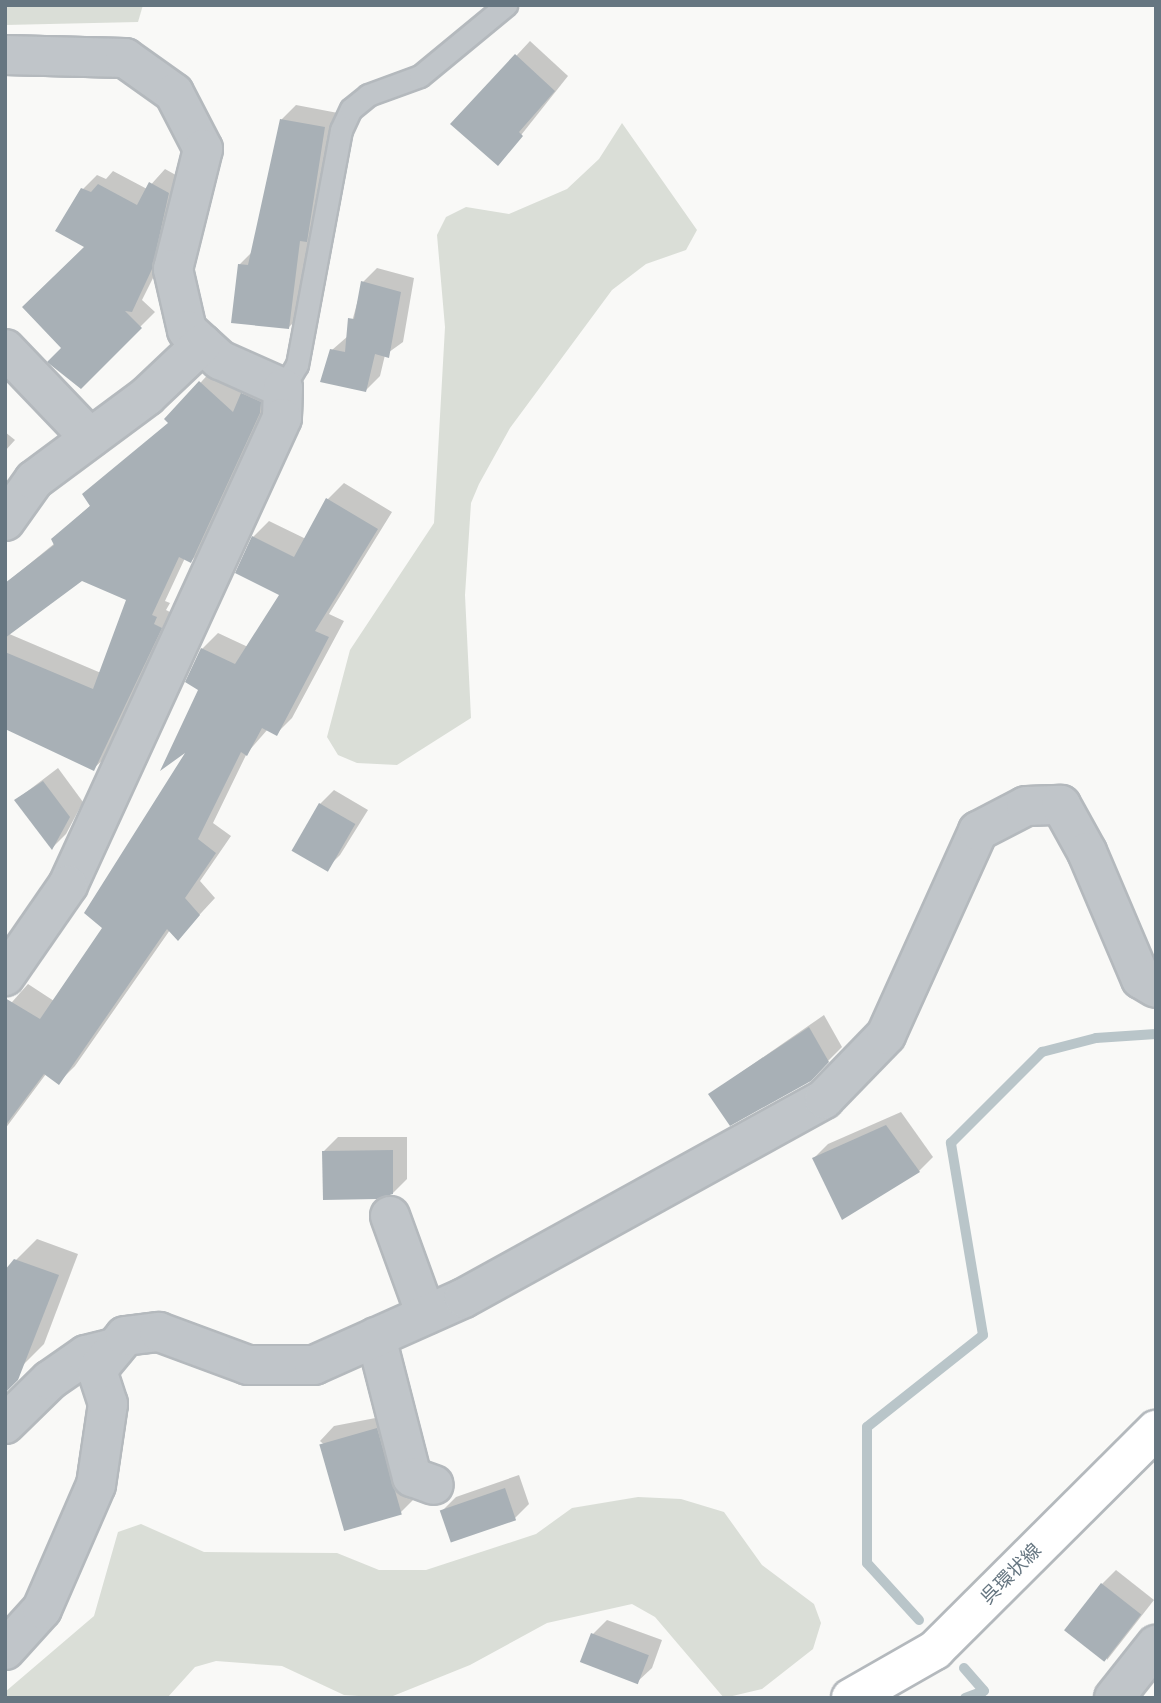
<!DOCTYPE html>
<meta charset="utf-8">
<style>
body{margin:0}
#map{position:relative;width:1161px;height:1703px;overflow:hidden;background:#f9f9f7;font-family:Arial,"Noto Sans JP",sans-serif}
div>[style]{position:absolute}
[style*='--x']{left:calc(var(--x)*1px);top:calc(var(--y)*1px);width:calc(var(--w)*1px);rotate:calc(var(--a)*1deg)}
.green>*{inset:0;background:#daded7}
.shadow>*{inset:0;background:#0003}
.stream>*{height:10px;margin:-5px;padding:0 5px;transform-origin:5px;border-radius:5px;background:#b9c5c9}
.building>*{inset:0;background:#a8b0b6;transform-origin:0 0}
.roads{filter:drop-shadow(2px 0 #b4b9bd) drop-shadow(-2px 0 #b4b9bd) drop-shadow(0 2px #b4b9bd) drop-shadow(0 -2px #b4b9bd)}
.lane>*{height:21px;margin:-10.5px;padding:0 10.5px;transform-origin:10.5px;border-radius:10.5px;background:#c0c5c9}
.street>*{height:38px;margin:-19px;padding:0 19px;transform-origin:19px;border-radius:19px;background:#c0c5c9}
.primary>*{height:38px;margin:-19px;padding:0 19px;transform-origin:19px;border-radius:19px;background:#fff}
span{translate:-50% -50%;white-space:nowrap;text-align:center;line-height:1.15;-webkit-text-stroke:7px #fff;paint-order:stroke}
.street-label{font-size:19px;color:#667681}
.frame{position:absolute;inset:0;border:7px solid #667681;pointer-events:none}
</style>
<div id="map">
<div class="green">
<i style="clip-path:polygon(5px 5px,143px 5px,138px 22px,5px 25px)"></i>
<i style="clip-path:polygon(622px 123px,697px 230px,686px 250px,646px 264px,612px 290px,510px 428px,479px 484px,471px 503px,465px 595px,471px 718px,397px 765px,357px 763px,338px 755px,327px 737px,350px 650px,434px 523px,445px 327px,437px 235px,446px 217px,466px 207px,509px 214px,567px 189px,599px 159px)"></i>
<i style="clip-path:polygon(638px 1497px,681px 1499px,724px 1512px,762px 1565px,814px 1604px,821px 1623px,813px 1649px,762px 1689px,724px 1698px,655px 1617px,632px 1604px,547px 1623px,470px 1665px,388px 1698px,344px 1695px,282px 1666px,216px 1661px,195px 1667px,167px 1698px,5px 1698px,5px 1692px,94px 1616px,118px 1532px,141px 1524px,204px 1552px,337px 1553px,379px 1570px,426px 1570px,536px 1534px,572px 1508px)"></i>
</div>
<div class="shadow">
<i style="clip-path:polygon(530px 41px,568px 76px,498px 164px,453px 124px)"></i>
<i style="clip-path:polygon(296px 105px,338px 113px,303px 313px,289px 327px,239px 265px,253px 251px,282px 119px)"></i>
<i style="clip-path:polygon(165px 169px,183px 179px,165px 254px,142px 300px,155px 312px,81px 386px,64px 348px,87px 246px,83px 189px,97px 175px,106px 179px,113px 171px,147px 189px)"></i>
<i style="clip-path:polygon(377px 268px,414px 278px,403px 342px,385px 355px,380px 376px,366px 390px,332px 350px,348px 336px,363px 282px)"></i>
<i style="clip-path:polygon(214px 368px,243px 394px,257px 380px,274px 388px,205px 547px,191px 561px,185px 558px,165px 601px,170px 603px,166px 610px,174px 614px,108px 755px,93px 769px,5px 727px,5px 620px,7px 633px,101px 673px,129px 599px,82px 579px,5px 584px,55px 543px,53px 539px,91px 505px,84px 495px,170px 422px,167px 419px)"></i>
<i style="clip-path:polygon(5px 432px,15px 440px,5px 451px)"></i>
<i style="clip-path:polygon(344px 483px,392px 512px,329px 614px,344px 621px,292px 718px,276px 734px,268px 729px,247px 753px,213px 823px,231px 836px,200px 881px,215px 898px,178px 938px,170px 930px,75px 1066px,59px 1082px,46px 1074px,5px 1129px,5px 1010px,28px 984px,54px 1001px,104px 928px,191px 747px,200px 689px,187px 681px,202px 649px,218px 633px,248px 647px,281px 595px,253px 537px,269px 521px,306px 539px,328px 499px)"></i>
<i style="clip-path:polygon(58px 768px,83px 802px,66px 834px,52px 848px,16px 800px)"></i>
<i style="clip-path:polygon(334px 790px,368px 810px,340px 855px,326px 869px,320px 804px)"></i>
<i style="clip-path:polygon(824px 1015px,842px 1047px,809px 1080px,710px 1094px)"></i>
<i style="clip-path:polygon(901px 1112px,933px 1157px,919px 1171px,814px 1158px,828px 1144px)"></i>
<i style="clip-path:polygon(338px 1137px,407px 1137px,407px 1179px,393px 1193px,324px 1151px)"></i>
<i style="clip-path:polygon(37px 1239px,78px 1254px,44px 1344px,23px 1365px,16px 1260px)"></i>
<i style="clip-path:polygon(391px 1415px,415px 1498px,401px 1512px,320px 1441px,334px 1426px)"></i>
<i style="clip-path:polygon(519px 1475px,529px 1504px,515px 1518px,442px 1511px,456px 1497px)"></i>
<i style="clip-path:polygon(1116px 1570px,1154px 1600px,1107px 1660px,1102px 1584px)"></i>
<i style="clip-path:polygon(607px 1620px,662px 1640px,652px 1668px,637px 1682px,593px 1634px)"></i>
</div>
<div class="stream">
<i style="--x:919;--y:1620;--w:77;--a:-132.4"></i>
<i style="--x:867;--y:1563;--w:136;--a:-90"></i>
<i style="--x:867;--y:1427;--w:148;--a:-38.4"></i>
<i style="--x:983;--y:1335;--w:195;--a:-99.5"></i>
<i style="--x:951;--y:1143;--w:129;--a:-45"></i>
<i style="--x:1042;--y:1052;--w:56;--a:-14.5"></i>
<i style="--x:1096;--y:1038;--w:60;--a:-3.8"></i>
<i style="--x:964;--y:1668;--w:30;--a:49"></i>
<i style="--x:984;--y:1691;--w:20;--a:160"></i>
</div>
<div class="building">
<i style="clip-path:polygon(515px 54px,555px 91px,519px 132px,523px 136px,498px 166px,450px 124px)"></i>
<i style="clip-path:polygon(280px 119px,325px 127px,307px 242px,300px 241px,289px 329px,231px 323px,238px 264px,248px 265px)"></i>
<i style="clip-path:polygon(149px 182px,169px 193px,152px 269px,132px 312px,125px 311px,142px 328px,81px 389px,47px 362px,61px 348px,22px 307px,84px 247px,55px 231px,81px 188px,91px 192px,98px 184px,137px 205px)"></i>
<i style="clip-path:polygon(361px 281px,401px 292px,389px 358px,375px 354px,366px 392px,320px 382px,330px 349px,345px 352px,348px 318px,354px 319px)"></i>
<i style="clip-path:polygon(199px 381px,233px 412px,241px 393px,261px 402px,260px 413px,191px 563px,179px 557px,152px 615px,157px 617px,154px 624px,162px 628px,94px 771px,5px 729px,5px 652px,93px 689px,126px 600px,82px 581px,5px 638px,5px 583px,54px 545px,51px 539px,90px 506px,82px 494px,168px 423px,164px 419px)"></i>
<i style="clip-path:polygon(326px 498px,378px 529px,315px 631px,329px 637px,277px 736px,262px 728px,247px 756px,241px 752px,198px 839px,216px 853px,185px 898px,200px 915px,178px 941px,167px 929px,59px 1085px,44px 1074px,5px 1126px,5px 998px,40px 1019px,102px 928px,84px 913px,185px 753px,160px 771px,198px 690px,185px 682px,201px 648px,235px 664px,279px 595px,235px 573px,252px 536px,294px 557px)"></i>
<i style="clip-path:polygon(43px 781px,70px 817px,52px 850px,14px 800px)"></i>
<i style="left:319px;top:803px;width:42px;height:55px;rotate:30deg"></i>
<i style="clip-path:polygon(809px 1027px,829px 1062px,811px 1081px,730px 1126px,708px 1094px)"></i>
<i style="clip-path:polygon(886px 1125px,920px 1172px,842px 1220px,812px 1158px)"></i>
<i style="clip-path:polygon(393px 1150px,393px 1194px,377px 1199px,323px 1200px,322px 1151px)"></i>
<i style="clip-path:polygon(14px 1259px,59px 1275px,18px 1380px,5px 1393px,5px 1270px)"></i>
<i style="left:377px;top:1428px;width:90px;height:60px;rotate:74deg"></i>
<i style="left:505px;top:1488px;width:34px;height:69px;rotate:71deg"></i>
<i style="left:1101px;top:1583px;width:51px;height:60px;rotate:38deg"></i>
<i style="left:591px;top:1633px;width:62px;height:31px;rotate:21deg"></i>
</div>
<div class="roads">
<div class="lane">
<i style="--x:283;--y:388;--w:27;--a:-59"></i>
<i style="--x:297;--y:365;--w:239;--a:-79.4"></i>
<i style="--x:341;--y:130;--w:23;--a:-65"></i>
<i style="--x:351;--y:109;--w:22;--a:-39"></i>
<i style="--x:368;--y:95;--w:55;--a:-20.1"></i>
<i style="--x:420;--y:76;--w:112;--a:-39.5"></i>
</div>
<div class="street">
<i style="--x:5;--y:55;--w:120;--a:1.4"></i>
<i style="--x:125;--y:58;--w:60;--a:35.5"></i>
<i style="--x:174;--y:93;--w:63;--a:62.6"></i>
<i style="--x:203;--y:149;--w:124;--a:104"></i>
<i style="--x:173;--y:269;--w:63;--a:77.1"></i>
<i style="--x:187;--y:330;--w:45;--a:42.3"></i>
<i style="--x:220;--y:360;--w:69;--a:24"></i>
<i style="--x:283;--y:388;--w:30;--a:92"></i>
<i style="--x:282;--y:418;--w:514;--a:114.62"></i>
<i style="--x:68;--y:885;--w:111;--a:124.7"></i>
<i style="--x:5;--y:349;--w:123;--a:46.3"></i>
<i style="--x:5;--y:521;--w:50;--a:-54.7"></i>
<i style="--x:34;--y:480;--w:141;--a:-36.6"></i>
<i style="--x:147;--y:396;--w:76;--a:-43.4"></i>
<i style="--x:390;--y:1216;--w:105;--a:70"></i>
<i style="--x:376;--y:1337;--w:145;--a:75.6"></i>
<i style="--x:412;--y:1477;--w:23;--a:20"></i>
<i style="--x:5;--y:1424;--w:63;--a:-44.4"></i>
<i style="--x:50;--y:1380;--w:44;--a:-34.8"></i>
<i style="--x:86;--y:1355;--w:30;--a:-14"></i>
<i style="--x:5;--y:1650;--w:55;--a:-47.9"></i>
<i style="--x:42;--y:1609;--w:135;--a:-66.5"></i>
<i style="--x:96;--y:1485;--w:82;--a:-81.6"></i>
<i style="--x:108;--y:1404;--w:36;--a:-108"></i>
<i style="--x:97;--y:1370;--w:44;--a:-50.5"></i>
<i style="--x:125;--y:1336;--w:34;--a:-7"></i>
<i style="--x:159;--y:1332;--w:95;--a:20.3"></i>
<i style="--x:248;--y:1365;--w:66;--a:0"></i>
<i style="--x:314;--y:1365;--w:164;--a:-24.1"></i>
<i style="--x:464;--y:1298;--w:411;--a:-28.9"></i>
<i style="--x:824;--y:1099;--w:89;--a:-45.9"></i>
<i style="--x:886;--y:1035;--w:224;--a:-65.7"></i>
<i style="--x:978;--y:831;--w:54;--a:-27.5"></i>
<i style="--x:1026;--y:806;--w:35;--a:-2"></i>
<i style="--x:1061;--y:805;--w:54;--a:61"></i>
<i style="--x:1087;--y:852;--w:138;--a:67"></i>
<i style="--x:1141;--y:979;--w:17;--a:31"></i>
<i style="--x:1114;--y:1698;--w:68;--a:-51.6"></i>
</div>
<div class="primary">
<i style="--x:851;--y:1698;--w:97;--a:-29.7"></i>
<i style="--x:935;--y:1650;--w:312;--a:-44.9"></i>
</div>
</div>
<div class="street-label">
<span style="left:1011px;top:1574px;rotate:-45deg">呉環状線</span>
</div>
<div class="frame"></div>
</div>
